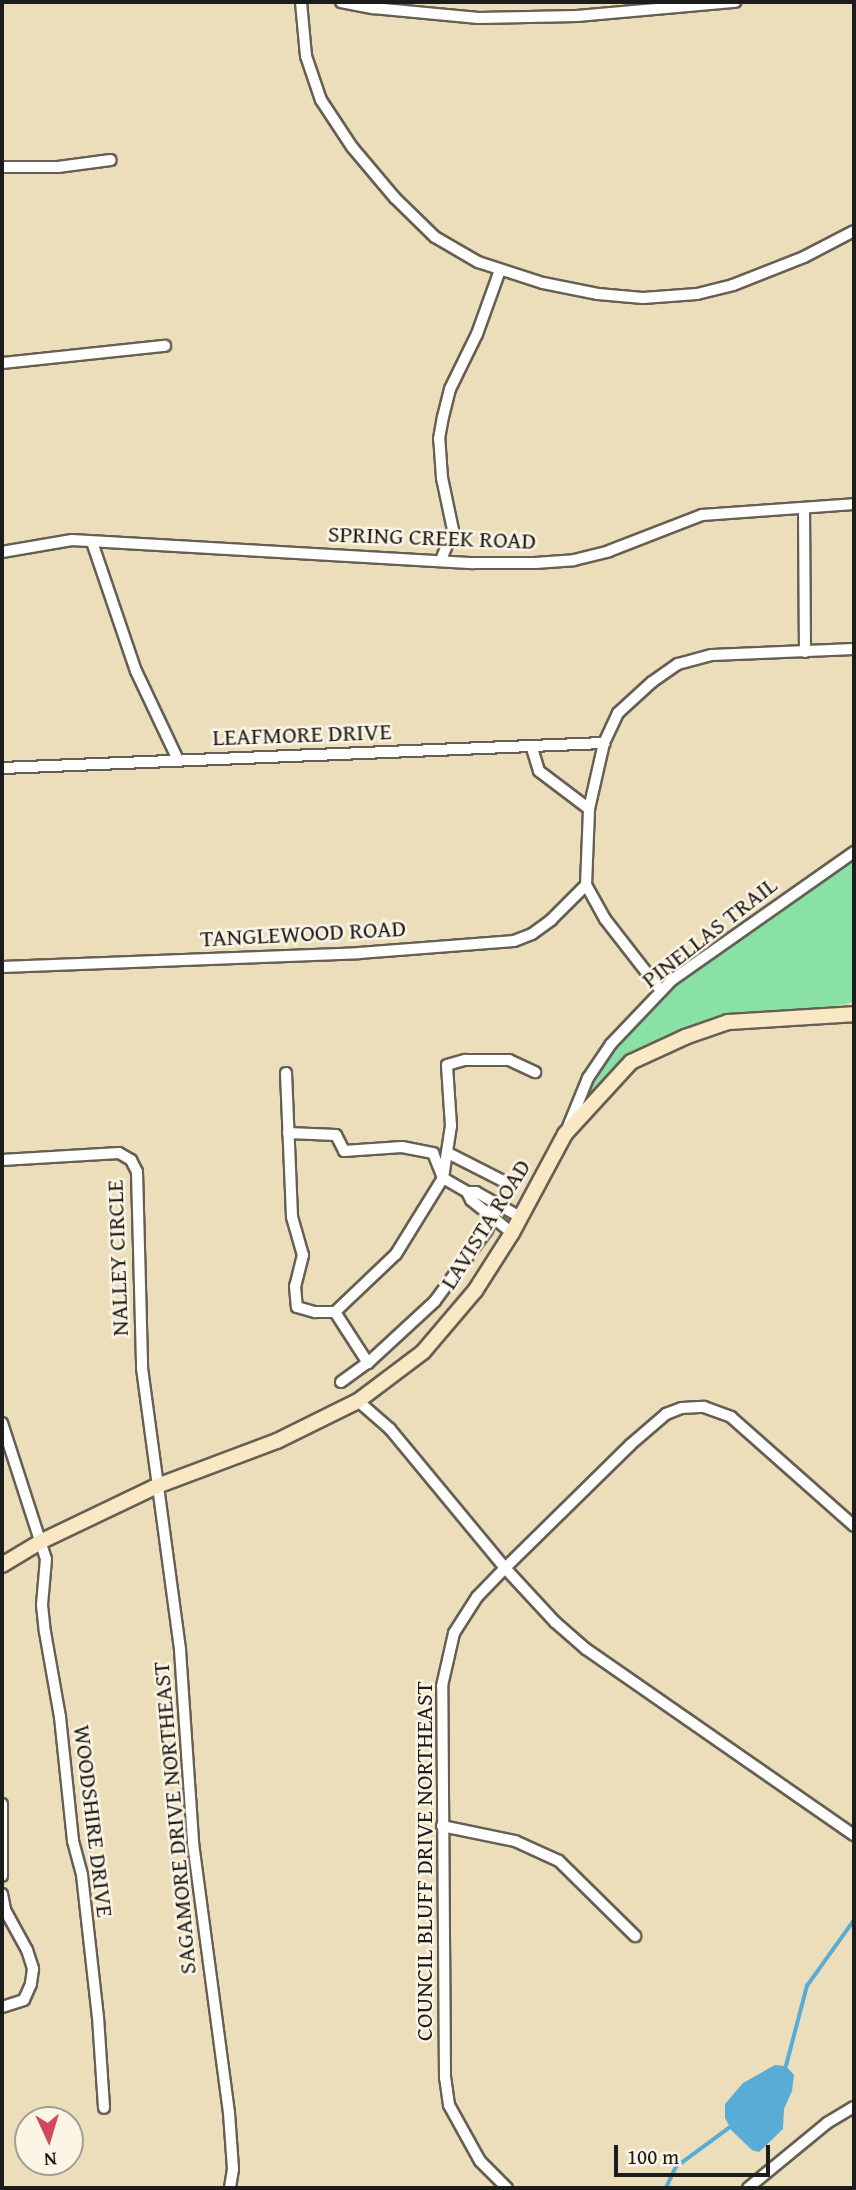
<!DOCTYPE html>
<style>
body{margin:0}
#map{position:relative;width:856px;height:2190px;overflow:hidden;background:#ecdeba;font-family:"Gentium Book Plus",serif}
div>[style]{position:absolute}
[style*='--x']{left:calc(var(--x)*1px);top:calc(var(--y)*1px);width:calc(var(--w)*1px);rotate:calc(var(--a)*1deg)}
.green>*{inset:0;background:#89e1a6}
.water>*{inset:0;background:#59acd5}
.stream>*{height:3.5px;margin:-1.75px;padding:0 1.75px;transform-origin:1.75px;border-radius:1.75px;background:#59acd5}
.roads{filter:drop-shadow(2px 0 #656053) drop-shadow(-2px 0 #656053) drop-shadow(0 2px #656053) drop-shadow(0 -2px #656053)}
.minor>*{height:10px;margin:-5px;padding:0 5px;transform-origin:5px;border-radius:5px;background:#fff}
.secondary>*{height:14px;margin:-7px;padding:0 7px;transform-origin:7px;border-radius:7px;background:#fae7c3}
span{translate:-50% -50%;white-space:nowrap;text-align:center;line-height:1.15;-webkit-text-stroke:5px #fcf5e5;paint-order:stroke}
.street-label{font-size:24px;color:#1c1c1c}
.frame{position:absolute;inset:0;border:4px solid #1c1c1c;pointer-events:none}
.north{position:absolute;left:14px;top:2106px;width:70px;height:70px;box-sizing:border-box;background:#fcf5e5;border:2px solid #a29e95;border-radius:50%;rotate:176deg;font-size:19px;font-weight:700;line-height:28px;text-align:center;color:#1c1c1c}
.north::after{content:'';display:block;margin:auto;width:24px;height:32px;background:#d1495b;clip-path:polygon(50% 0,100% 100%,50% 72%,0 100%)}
.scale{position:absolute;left:614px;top:2145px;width:156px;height:32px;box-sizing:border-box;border:4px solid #1c1c1c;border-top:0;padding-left:9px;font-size:21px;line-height:24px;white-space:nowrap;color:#1c1c1c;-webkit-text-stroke:5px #fcf5e5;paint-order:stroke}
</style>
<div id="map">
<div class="green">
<i style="clip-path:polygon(854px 854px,854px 1002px,779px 1019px,728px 1022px,631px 1062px,565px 1134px,588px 1078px,661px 991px)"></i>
</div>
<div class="water">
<i style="clip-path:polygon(775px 2065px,786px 2066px,794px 2075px,792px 2091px,784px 2109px,783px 2129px,759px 2152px,752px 2150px,732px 2131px,725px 2118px,725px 2104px,743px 2083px)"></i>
</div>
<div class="stream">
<i style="--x:786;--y:2066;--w:83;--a:-75.3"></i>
<i style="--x:807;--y:1986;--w:81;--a:-54.5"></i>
<i style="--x:666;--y:2188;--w:23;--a:-65"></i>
<i style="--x:676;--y:2167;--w:67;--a:-36.5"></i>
</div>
<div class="roads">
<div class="minor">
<i style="--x:301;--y:2;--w:54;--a:84.7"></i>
<i style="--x:306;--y:56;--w:46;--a:71.2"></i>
<i style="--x:321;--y:100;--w:56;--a:56.6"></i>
<i style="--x:352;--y:147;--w:67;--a:49.9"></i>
<i style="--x:395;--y:198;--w:56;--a:44.3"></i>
<i style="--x:435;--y:237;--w:50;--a:30.2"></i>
<i style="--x:478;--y:262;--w:68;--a:17.9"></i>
<i style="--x:543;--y:283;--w:56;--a:11.3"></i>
<i style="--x:598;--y:294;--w:45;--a:5.1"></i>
<i style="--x:643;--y:298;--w:54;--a:-4.2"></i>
<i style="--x:697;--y:294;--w:37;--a:-14"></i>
<i style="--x:733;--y:285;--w:76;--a:-21.5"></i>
<i style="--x:804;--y:257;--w:56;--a:-27.5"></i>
<i style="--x:341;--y:2;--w:33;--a:11"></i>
<i style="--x:373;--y:8;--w:106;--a:5.4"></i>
<i style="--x:479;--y:18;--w:98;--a:-1.2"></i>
<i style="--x:577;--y:16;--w:159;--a:-5.1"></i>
<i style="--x:2;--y:167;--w:56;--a:0"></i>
<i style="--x:58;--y:167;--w:53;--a:-7.5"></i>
<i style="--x:2;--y:363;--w:164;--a:-6"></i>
<i style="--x:804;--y:510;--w:142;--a:89.6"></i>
<i style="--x:92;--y:542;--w:136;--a:71.2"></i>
<i style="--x:136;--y:671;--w:98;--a:64.7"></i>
<i style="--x:2;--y:552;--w:71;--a:-9.7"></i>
<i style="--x:72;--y:540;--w:402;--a:3.3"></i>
<i style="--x:473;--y:563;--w:62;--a:0"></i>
<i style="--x:535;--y:563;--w:39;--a:-4"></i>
<i style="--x:574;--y:560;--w:36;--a:-14"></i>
<i style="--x:609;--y:551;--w:100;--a:-21.2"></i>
<i style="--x:702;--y:515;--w:152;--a:-4.1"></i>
<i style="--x:441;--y:560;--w:32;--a:-68"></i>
<i style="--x:453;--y:530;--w:53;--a:-101.9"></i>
<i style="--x:442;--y:478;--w:39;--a:-94"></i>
<i style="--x:439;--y:439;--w:22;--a:-80"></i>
<i style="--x:443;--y:417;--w:29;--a:-76"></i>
<i style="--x:450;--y:389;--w:61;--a:-63.9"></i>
<i style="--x:477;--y:334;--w:68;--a:-70.2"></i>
<i style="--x:532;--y:748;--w:24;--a:73"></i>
<i style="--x:539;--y:771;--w:63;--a:37.2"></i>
<i style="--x:2;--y:768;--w:603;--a:-2.38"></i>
<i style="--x:2;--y:967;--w:357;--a:-2.2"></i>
<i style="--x:359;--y:953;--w:155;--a:-4.4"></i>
<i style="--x:514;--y:941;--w:19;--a:-21"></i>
<i style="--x:532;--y:934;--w:24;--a:-36"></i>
<i style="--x:551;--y:920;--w:49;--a:-45"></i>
<i style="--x:661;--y:991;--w:91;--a:-127.9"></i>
<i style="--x:605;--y:919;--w:39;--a:-119"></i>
<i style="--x:586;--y:885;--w:76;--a:-87.7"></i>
<i style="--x:589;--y:809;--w:68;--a:-77.2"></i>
<i style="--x:604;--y:743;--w:33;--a:-65"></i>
<i style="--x:618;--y:713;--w:46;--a:-42.4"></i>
<i style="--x:652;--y:682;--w:32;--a:-35"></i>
<i style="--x:678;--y:664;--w:35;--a:-15"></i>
<i style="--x:712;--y:655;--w:142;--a:-2.4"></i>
<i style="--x:286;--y:1073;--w:144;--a:87.6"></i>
<i style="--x:292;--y:1217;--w:40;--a:74"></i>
<i style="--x:303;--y:1255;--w:32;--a:104"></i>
<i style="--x:295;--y:1286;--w:21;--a:85"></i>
<i style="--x:297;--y:1307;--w:19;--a:16"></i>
<i style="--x:315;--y:1312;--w:20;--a:0"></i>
<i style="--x:335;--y:1312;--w:84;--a:-43.6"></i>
<i style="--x:396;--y:1254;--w:89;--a:-58.3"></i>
<i style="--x:443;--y:1178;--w:53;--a:-81.3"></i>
<i style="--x:451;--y:1126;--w:61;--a:-93.8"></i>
<i style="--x:447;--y:1065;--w:19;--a:-16"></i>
<i style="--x:465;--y:1060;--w:44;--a:0"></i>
<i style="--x:509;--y:1060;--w:29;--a:25"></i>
<i style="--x:568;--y:1127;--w:53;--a:-67.8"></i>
<i style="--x:588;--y:1078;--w:41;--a:-55.9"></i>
<i style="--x:611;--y:1044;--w:88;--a:-46.4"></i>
<i style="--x:672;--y:980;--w:223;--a:-35.1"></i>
<i style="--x:288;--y:1133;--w:48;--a:2.4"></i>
<i style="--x:336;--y:1135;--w:18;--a:63"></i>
<i style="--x:344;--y:1151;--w:58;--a:-3.9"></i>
<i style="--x:402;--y:1147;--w:32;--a:11"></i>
<i style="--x:433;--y:1153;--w:27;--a:68"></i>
<i style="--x:443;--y:1178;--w:28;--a:30"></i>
<i style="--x:467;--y:1192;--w:9;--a:0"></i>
<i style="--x:476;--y:1192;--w:51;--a:29.6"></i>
<i style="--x:448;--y:1153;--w:64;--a:27"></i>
<i style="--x:2;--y:1160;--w:117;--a:-3.4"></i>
<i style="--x:119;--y:1153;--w:14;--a:30"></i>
<i style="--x:131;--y:1160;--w:13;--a:63"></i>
<i style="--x:137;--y:1172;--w:196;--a:88.5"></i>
<i style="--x:142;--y:1368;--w:285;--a:82.3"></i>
<i style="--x:180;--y:1650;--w:193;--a:86.1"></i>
<i style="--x:193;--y:1843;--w:272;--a:82.4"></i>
<i style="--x:229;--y:2113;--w:56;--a:85.9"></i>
<i style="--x:233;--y:2169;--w:19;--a:99"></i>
<i style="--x:467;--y:1192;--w:9;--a:63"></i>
<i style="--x:471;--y:1200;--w:53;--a:38.8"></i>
<i style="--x:335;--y:1312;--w:61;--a:57.1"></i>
<i style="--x:341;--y:1382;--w:34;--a:-36"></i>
<i style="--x:369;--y:1362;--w:90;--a:-42.7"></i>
<i style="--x:435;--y:1301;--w:88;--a:-53.8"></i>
<i style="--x:487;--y:1230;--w:27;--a:-66"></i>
<i style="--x:358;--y:1401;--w:43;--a:41.2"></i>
<i style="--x:390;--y:1429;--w:180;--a:50.4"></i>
<i style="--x:505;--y:1568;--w:74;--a:47.2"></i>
<i style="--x:555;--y:1622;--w:41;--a:41.1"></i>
<i style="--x:586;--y:1649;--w:326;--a:34.8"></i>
<i style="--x:2;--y:1423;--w:143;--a:72.1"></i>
<i style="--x:46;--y:1559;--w:46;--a:95"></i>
<i style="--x:42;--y:1605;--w:27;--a:84"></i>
<i style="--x:45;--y:1632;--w:86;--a:80"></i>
<i style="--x:60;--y:1717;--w:125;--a:84"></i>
<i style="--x:73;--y:1841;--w:35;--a:75"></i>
<i style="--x:82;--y:1875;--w:143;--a:83.6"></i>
<i style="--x:98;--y:2017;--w:91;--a:86.2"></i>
<i style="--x:2;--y:1804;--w:72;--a:90"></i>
<i style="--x:442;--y:1826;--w:75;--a:11.6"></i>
<i style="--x:515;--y:1841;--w:48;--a:24.4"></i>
<i style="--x:559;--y:1861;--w:107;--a:44.6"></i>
<i style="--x:2;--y:1894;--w:16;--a:79"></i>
<i style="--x:5;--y:1910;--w:46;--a:61.2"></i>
<i style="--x:27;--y:1950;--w:20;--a:72"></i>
<i style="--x:33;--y:1969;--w:15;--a:98"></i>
<i style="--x:31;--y:1984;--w:17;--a:114"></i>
<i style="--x:24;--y:2000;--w:23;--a:162"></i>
<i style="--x:507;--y:2188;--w:38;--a:-135"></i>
<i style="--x:480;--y:2161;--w:64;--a:-119"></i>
<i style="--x:449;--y:2105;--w:27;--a:-98"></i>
<i style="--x:445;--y:2078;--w:392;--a:-90.4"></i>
<i style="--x:442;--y:1686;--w:54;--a:-77.2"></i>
<i style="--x:454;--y:1633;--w:43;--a:-57.4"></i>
<i style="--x:477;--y:1597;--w:40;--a:-46"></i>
<i style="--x:505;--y:1568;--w:175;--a:-44.5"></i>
<i style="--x:630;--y:1445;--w:48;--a:-40.7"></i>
<i style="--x:666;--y:1414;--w:17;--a:-21"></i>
<i style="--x:682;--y:1408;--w:22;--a:-3"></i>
<i style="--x:704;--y:1407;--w:29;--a:20"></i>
<i style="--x:731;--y:1417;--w:164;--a:41.5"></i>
<i style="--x:748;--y:2188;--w:102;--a:-39.4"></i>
<i style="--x:827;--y:2123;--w:31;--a:-31"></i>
</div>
<div class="secondary">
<i style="--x:2;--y:1565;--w:47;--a:-31"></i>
<i style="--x:42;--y:1541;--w:127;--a:-25.6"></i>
<i style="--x:157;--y:1486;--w:128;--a:-20.6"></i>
<i style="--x:277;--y:1441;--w:90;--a:-26.3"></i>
<i style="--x:358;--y:1401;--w:81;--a:-37"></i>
<i style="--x:423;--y:1352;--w:80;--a:-49.6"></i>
<i style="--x:475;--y:1291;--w:69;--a:-57.5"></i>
<i style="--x:512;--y:1233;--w:112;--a:-61.8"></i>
<i style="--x:565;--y:1134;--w:98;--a:-47.5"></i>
<i style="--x:631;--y:1062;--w:60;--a:-24.8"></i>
<i style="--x:685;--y:1037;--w:46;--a:-19.2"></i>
<i style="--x:728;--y:1022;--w:126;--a:-3.6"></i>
</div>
</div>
<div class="street-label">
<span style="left:432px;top:537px;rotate:2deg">SPRING CREEK ROAD</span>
<span style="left:302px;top:734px;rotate:-2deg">LEAFMORE DRIVE</span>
<span style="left:709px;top:932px;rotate:-38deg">PINELLAS TRAIL</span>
<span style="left:303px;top:933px;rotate:-3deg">TANGLEWOOD ROAD</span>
<span style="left:485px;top:1224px;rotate:-58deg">LAVISTA ROAD</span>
<span style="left:117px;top:1258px;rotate:-92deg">NALLEY CIRCLE</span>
<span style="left:174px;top:1818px;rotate:-95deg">SAGAMORE DRIVE NORTHEAST</span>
<span style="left:94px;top:1821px;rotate:83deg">WOODSHIRE DRIVE</span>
<span style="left:424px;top:1861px;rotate:-90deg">COUNCIL BLUFF DRIVE NORTHEAST</span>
</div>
<div class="frame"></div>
<div class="north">N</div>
<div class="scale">100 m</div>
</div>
